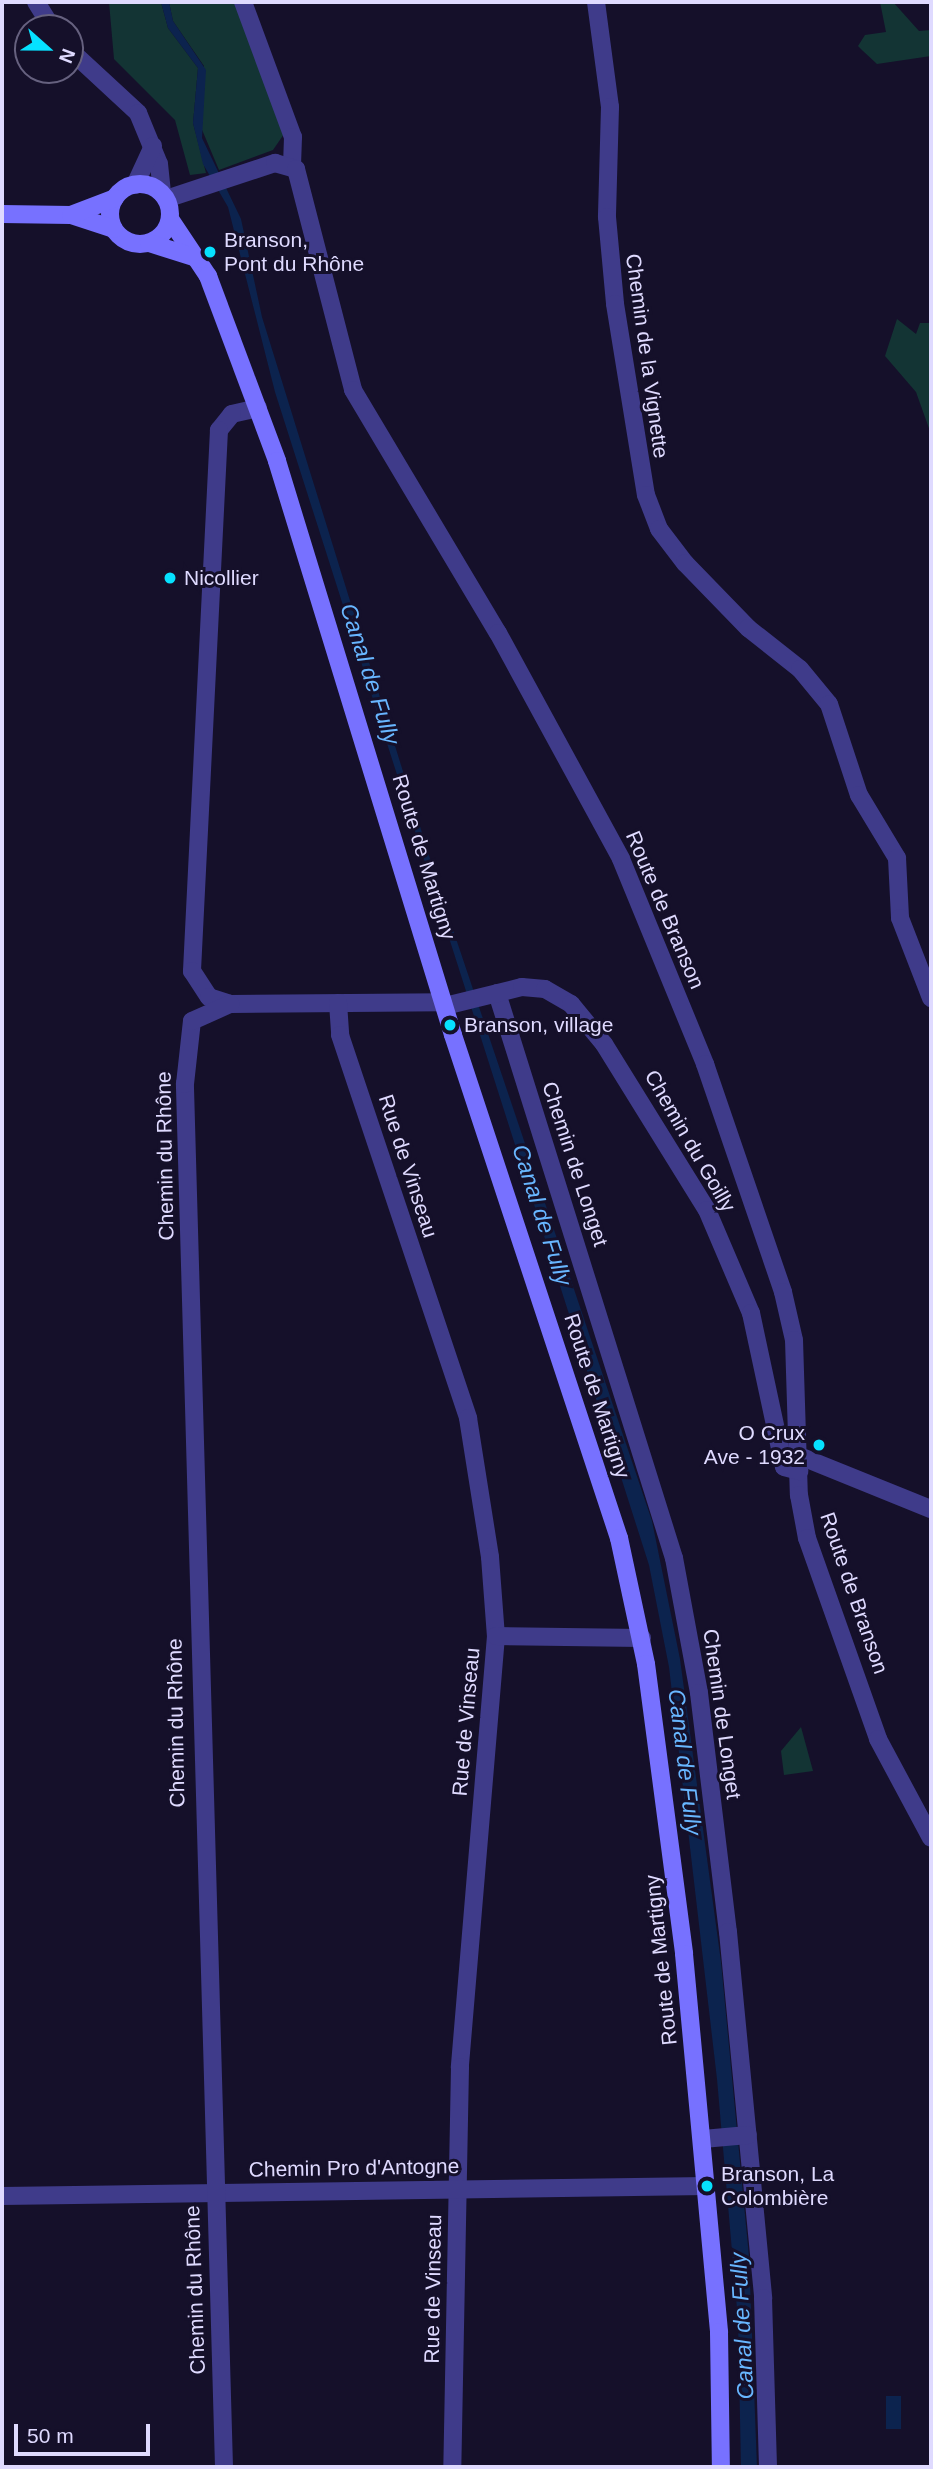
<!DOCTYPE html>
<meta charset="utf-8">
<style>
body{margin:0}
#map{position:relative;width:933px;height:2469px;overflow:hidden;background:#15102a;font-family:Arial,sans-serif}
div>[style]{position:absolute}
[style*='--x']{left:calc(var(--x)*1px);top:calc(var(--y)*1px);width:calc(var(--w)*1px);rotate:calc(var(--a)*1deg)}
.green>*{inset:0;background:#133434}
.water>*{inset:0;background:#0c234e;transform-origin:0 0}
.minor>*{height:18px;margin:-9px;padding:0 9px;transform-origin:9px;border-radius:9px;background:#3f3b8a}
.secondary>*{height:18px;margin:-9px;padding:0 9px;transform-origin:9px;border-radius:9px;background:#7771ff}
.secondary>.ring{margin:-9px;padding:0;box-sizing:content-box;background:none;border:18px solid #7771ff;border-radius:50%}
.dots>*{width:19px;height:19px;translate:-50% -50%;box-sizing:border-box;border:4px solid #15102a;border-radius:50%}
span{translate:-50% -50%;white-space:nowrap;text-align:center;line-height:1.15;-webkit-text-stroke:6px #15102a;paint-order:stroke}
.poi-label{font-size:21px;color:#dfdaff}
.left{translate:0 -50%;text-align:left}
.right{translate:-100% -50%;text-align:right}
.street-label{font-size:21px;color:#dfdaff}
.water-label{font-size:23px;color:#68b6ff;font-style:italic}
.frame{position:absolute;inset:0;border:4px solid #dfdaff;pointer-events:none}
.north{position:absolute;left:14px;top:14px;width:70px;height:70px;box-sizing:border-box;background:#15102a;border:2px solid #66617f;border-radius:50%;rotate:111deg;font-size:19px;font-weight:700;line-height:28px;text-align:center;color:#dfdaff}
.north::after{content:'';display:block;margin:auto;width:24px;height:32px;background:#06e1ff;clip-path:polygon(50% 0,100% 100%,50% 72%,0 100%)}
.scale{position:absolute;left:14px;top:2424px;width:136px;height:32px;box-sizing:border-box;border:4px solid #dfdaff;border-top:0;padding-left:9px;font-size:21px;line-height:24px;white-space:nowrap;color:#dfdaff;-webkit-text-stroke:5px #15102a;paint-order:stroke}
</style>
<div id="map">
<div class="green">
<i style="clip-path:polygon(109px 2px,161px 2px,168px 28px,198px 68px,193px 123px,206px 173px,190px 175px,175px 120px,114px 59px)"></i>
<i style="clip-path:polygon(169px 2px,239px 2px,284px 134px,273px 150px,219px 170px,200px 125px,204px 66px,173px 21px)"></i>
<i style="clip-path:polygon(880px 2px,893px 2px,919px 31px,931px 30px,931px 56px,877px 64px,863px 51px,858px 46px,865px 35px,886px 32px)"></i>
<i style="clip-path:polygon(897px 319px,916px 334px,920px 323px,931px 323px,931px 434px,916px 392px,885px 356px)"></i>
<i style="clip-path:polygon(801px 1727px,813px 1771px,784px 1775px,781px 1751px)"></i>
</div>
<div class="water">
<i style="clip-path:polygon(161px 2px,169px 2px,173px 21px,206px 70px,202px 138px,241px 219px,262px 317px,441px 894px,652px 1521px,680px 1659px,721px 1962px,749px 2257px,757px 2467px,741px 2467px,738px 2320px,717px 2079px,669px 1667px,649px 1565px,275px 392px,228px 207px,203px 164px,193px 123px,198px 68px,168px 28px)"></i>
<i style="left:886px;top:2396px;width:15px;height:33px"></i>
</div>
<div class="minor">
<i style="--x:36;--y:2;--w:31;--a:58"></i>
<i style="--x:243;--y:2;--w:144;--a:69.7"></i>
<i style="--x:293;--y:137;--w:28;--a:92"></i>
<i style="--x:596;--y:2;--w:106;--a:82.4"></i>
<i style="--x:610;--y:107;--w:110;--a:91.6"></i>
<i style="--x:607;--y:217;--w:87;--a:84.7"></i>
<i style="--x:615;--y:304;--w:193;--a:80.8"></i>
<i style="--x:646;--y:495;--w:36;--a:69"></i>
<i style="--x:659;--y:529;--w:43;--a:52.6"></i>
<i style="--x:685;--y:563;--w:91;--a:45.9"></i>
<i style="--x:748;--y:628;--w:66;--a:38.3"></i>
<i style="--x:800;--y:669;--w:45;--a:50.4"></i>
<i style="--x:829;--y:704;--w:96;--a:71.8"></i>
<i style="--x:859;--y:795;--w:74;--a:58.9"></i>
<i style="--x:897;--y:858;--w:60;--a:87.1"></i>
<i style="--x:900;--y:918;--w:86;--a:68.8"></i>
<i style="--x:70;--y:50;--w:93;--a:42.8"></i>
<i style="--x:138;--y:113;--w:55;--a:67.6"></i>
<i style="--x:159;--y:164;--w:30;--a:84"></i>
<i style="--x:135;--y:185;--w:43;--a:-65.2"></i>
<i style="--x:166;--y:199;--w:115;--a:-18.3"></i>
<i style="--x:275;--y:163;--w:22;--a:16"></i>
<i style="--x:296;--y:169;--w:228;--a:75.5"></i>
<i style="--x:353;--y:390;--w:283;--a:59.2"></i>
<i style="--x:498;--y:633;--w:257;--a:61.4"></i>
<i style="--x:621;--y:859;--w:222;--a:67.7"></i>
<i style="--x:705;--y:1064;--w:241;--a:71.1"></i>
<i style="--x:783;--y:1292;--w:49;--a:77.1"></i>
<i style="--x:794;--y:1340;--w:155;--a:88.2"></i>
<i style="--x:799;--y:1495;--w:44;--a:79.5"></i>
<i style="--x:807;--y:1538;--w:213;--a:70.5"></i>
<i style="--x:878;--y:1739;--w:112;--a:61.8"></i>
<i style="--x:258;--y:408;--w:27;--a:167"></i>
<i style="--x:232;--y:414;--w:21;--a:129"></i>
<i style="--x:219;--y:430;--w:542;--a:92.86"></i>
<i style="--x:192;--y:971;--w:31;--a:57"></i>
<i style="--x:209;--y:997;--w:22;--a:18"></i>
<i style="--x:230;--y:1004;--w:213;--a:-0.5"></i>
<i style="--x:497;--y:993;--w:592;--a:72.61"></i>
<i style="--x:674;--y:1558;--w:137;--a:79.5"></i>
<i style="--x:699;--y:1693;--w:241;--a:83.1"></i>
<i style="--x:728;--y:1932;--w:368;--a:84.5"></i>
<i style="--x:763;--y:2298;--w:169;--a:88.3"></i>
<i style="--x:338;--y:1003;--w:32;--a:86"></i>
<i style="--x:340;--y:1035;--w:404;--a:71.5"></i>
<i style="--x:468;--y:1418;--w:141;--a:81"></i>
<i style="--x:490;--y:1557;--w:79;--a:85.7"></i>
<i style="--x:496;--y:1636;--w:433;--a:94.8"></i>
<i style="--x:460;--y:2067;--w:400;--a:91.1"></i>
<i style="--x:445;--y:1006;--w:79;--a:-13.9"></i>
<i style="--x:522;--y:987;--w:23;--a:5"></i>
<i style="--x:545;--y:989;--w:30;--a:30"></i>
<i style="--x:571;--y:1004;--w:52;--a:50.5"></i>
<i style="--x:604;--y:1044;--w:195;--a:58.2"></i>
<i style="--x:707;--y:1210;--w:112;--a:66.9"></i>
<i style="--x:751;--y:1313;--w:157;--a:77.9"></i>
<i style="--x:784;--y:1467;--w:16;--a:15"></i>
<i style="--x:802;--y:1457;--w:139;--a:22"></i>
<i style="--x:496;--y:1636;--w:146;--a:0.8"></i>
<i style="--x:703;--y:2139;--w:45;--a:-5.1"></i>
<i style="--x:2;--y:2196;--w:705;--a:-0.81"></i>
<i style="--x:224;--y:2467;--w:1384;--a:-91.62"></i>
<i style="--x:185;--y:1084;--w:63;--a:-83.7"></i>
<i style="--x:192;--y:1021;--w:42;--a:-24.1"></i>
</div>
<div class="secondary">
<i class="ring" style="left:110px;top:184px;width:42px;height:42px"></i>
<i style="--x:2;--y:214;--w:69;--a:0.8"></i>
<i style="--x:71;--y:215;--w:45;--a:18"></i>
<i style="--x:71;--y:215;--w:47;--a:-21.1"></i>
<i style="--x:170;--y:219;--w:69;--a:56.3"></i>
<i style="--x:208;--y:276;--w:197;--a:69.5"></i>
<i style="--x:277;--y:461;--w:600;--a:72.95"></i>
<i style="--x:453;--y:1035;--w:530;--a:71.74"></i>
<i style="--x:619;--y:1538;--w:129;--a:77.9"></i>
<i style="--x:646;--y:1664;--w:292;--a:82.5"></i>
<i style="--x:684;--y:1954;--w:380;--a:84.7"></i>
<i style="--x:719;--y:2332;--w:135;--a:89.2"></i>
<i style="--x:149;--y:243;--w:53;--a:17.4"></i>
</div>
<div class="dots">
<i style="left:210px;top:252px;background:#06e1ff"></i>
<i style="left:170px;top:578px;background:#06e1ff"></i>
<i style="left:450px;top:1025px;background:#06e1ff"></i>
<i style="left:819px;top:1445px;background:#06e1ff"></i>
<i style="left:707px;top:2186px;background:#06e1ff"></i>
</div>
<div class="poi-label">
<span class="left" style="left:224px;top:252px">Branson,<br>Pont du Rhône</span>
<span class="left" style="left:184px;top:578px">Nicollier</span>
<span class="left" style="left:464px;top:1025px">Branson, village</span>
<span class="right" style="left:805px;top:1445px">O Crux<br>Ave - 1932</span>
<span class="left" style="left:721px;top:2186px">Branson, La<br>Colombière</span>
</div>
<div class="street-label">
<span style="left:647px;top:356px;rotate:82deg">Chemin de la Vignette</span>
<span style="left:424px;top:857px;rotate:73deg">Route de Martigny</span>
<span style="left:665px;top:910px;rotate:67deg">Route de Branson</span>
<span style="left:690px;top:1141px;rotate:60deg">Chemin du Goilly</span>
<span style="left:165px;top:1156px;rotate:-91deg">Chemin du Rhône</span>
<span style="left:575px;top:1164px;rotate:72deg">Chemin de Longet</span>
<span style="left:408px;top:1166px;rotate:72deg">Rue de Vinseau</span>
<span style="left:597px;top:1396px;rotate:72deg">Route de Martigny</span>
<span style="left:854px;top:1593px;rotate:71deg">Route de Branson</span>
<span style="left:722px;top:1714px;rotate:82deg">Chemin de Longet</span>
<span style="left:466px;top:1722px;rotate:-85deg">Rue de Vinseau</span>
<span style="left:176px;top:1723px;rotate:-91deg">Chemin du Rhône</span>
<span style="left:661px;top:1960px;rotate:-96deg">Route de Martigny</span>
<span style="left:354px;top:2168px;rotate:-1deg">Chemin Pro d'Antogne</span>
<span style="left:433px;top:2289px;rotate:-89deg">Rue de Vinseau</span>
<span style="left:195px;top:2290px;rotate:-92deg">Chemin du Rhône</span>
</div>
<div class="water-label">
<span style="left:370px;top:674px;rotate:72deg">Canal de Fully</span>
<span style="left:542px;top:1215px;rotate:72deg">Canal de Fully</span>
<span style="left:685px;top:1762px;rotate:83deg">Canal de Fully</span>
<span style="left:742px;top:2326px;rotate:-93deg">Canal de Fully</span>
</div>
<div class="frame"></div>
<div class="north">N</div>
<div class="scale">50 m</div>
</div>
